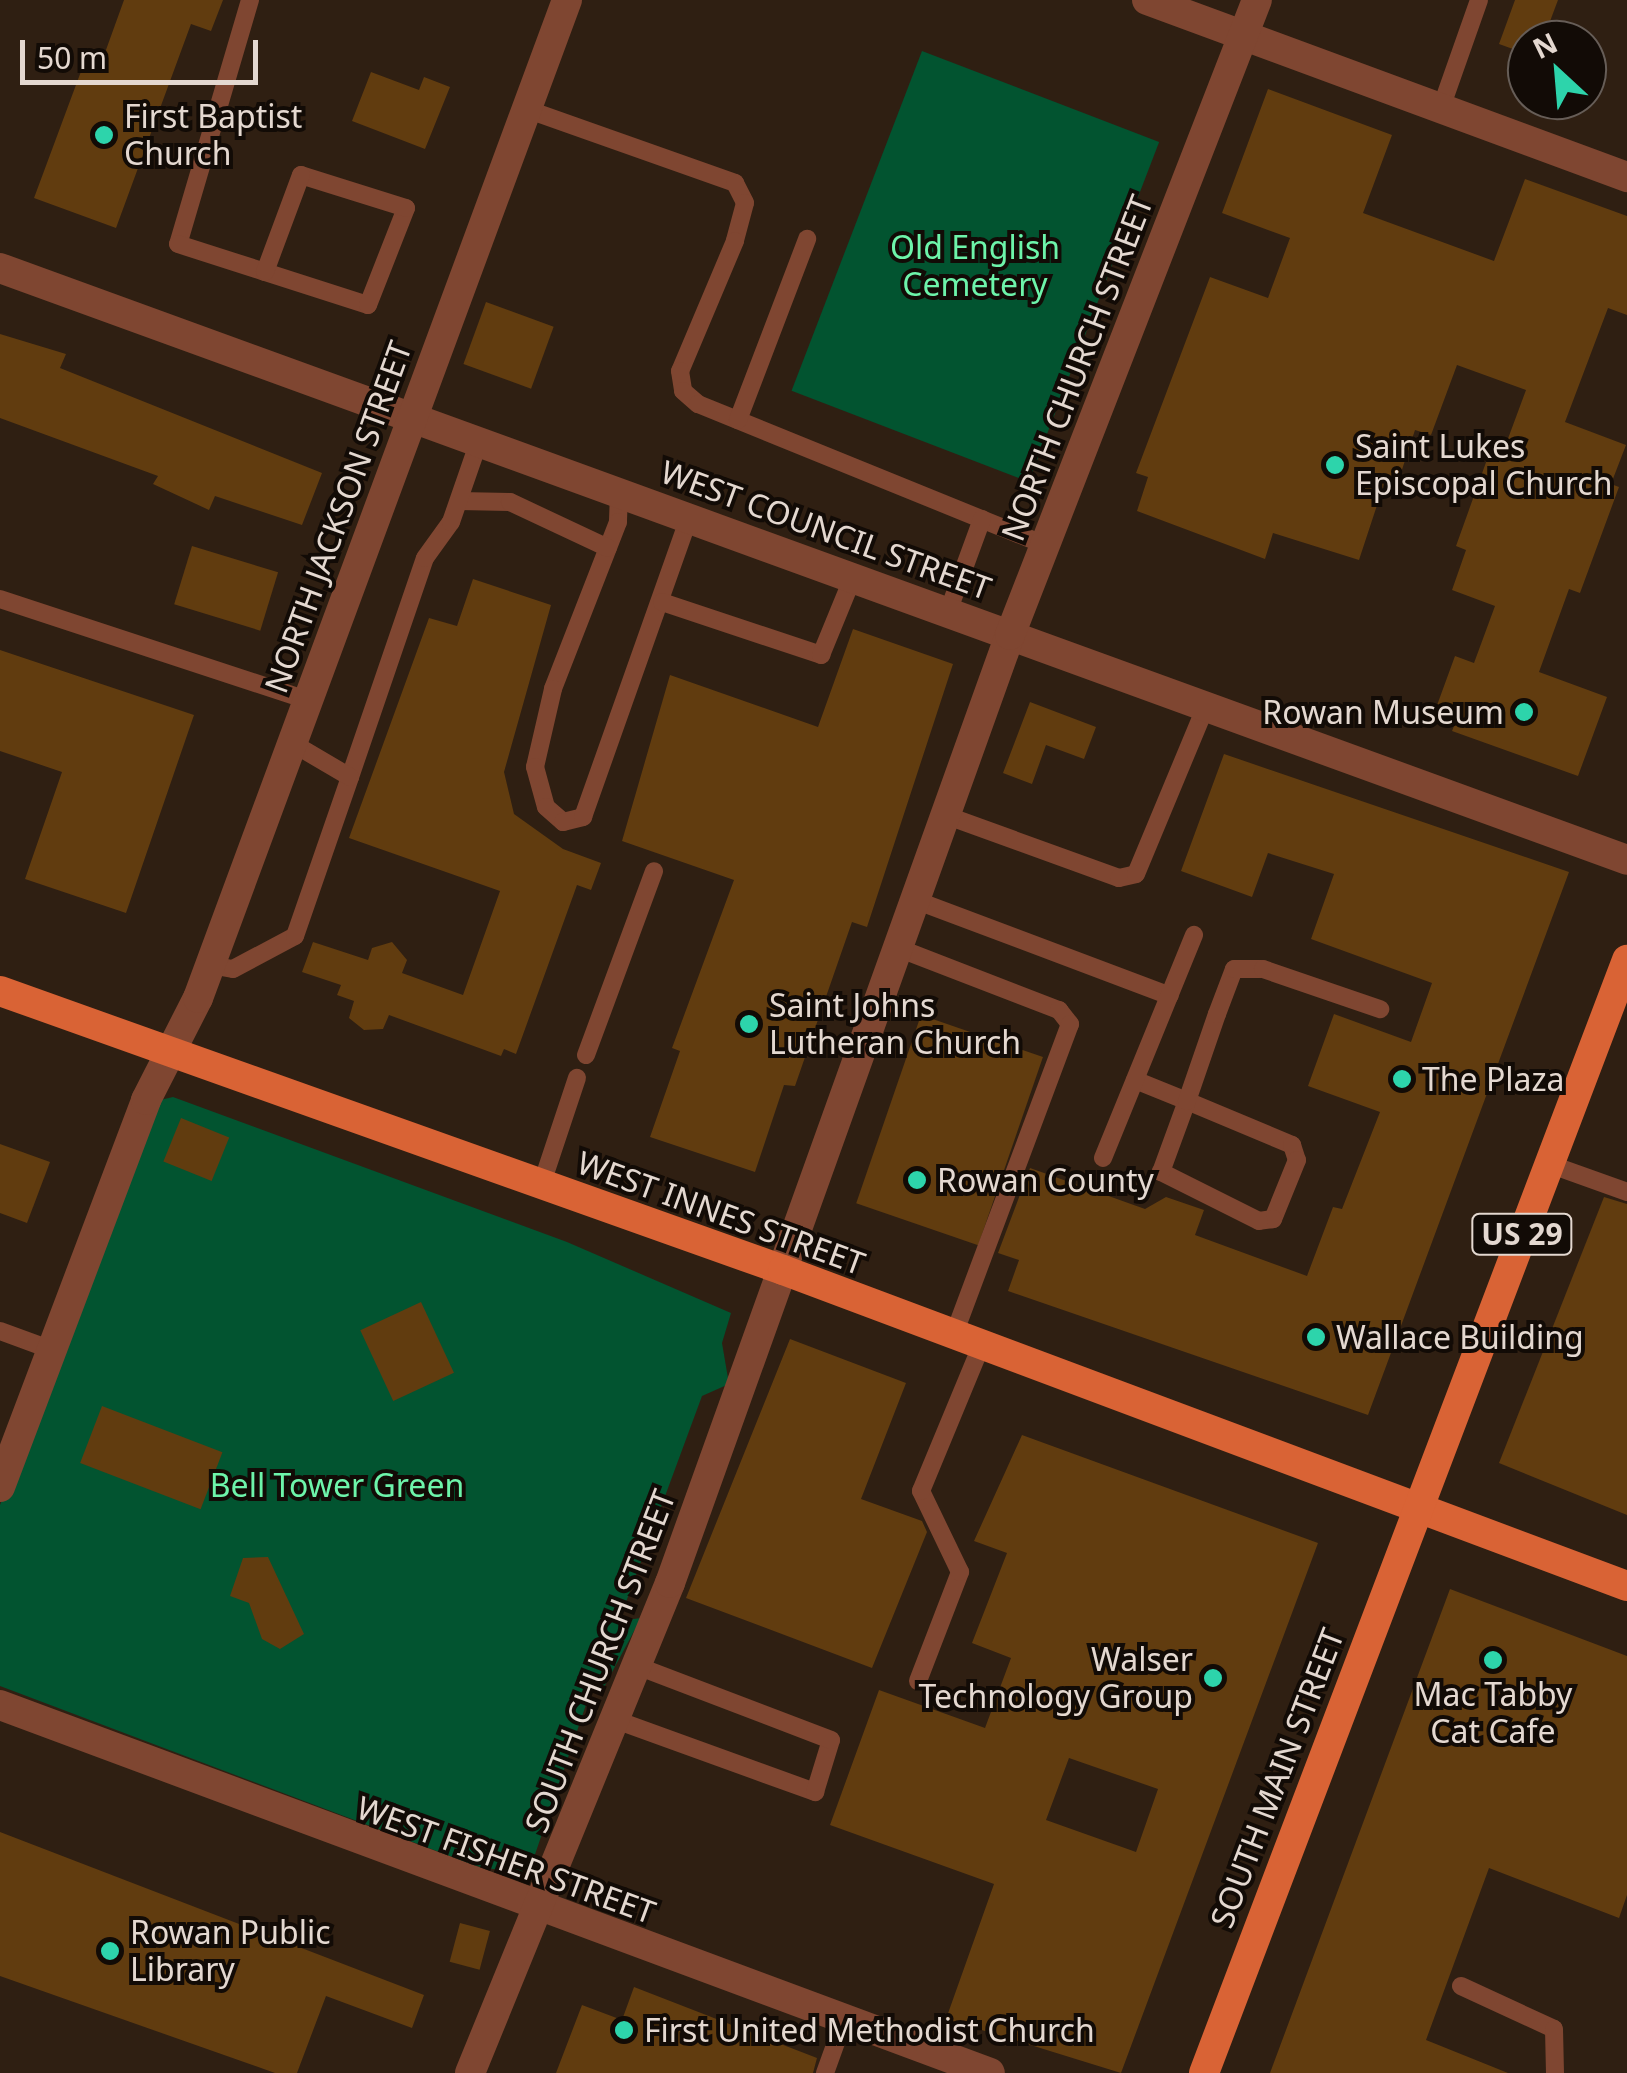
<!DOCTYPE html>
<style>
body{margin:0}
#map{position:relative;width:1627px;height:2073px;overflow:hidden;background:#2f1f12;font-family:"Noto Sans",sans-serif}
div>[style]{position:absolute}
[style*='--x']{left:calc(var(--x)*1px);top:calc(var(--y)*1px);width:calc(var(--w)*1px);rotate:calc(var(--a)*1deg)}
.green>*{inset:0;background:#025430;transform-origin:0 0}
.building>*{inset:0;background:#613c0f;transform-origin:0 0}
.lane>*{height:18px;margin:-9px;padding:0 9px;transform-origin:9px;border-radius:9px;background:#7f4631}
.street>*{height:30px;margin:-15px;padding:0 15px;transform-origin:15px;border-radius:15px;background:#7f4631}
.primary>*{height:30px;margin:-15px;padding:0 15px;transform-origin:15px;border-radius:15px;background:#d96335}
.dots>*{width:28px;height:28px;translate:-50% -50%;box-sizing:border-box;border:5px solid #120b06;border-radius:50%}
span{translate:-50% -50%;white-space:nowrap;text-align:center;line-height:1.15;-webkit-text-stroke:8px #120b06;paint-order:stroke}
.shield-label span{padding:2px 8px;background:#120b06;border:2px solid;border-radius:8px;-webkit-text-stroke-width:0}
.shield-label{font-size:30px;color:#e4d8d0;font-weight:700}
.poi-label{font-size:32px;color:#e4d8d0}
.left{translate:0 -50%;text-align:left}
.right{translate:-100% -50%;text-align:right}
.park-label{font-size:32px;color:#6df4aa}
.street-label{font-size:32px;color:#e4d8d0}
.north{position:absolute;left:1507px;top:20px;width:100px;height:100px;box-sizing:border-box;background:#120b06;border:2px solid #665d57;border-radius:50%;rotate:334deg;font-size:28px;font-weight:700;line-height:40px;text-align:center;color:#e4d8d0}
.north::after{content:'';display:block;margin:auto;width:35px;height:45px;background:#2dd4ab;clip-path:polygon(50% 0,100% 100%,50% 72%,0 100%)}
.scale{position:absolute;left:20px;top:40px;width:238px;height:45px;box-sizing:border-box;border:5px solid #e4d8d0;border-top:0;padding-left:12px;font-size:30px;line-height:35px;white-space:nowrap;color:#e4d8d0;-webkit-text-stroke:8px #120b06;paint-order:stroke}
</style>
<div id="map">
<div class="green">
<i style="left:922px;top:51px;width:254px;height:364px;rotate:21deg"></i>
<i style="clip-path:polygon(173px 1097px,567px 1242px,731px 1313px,722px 1343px,729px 1384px,702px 1396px,619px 1621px,641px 1618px,603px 1689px,591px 1690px,528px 1875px,476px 1866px,0 1686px,0 1505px,160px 1100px)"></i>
</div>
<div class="building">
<i style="clip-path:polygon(124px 0,223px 0,211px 31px,191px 24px,116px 228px,34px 198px,83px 66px,98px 72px)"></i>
<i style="clip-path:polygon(1515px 0,1558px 0,1543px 40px,1527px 40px,1527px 54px,1499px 44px)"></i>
<i style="clip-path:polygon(371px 72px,419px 90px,424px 77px,450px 87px,425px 149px,352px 121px)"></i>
<i style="clip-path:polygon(1268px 89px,1392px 135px,1363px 213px,1494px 261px,1525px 179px,1627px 216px,1627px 315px,1608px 308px,1565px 422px,1626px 445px,1611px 484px,1619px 487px,1580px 593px,1569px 589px,1539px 672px,1607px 697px,1578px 776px,1452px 731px,1458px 716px,1436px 708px,1455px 656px,1474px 663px,1495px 606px,1452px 590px,1466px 550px,1456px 546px,1494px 440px,1506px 444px,1526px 390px,1457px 365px,1431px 435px,1415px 430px,1397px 485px,1385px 481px,1359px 560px,1273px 533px,1265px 559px,1137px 511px,1148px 477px,1136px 473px,1210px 277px,1268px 298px,1290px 238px,1222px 213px)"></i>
<i style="left:486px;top:302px;width:72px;height:66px;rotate:20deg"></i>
<i style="clip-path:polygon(0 334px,66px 354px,60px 368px,322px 473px,302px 525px,215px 496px,209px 510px,153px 484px,158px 476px,0 418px)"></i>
<i style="left:192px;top:546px;width:90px;height:61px;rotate:17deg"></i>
<i style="clip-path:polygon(473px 579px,551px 605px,504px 772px,514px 814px,563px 849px,601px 863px,591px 890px,577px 885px,516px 1054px,504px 1049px,501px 1056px,389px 1015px,383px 1029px,364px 1030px,349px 1018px,354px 1001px,337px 995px,341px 985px,302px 972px,313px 942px,368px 960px,372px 948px,392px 942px,407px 960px,402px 973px,463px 995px,500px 891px,349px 838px,429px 618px,457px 626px)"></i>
<i style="clip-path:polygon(853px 629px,953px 664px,867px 927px,852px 922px,795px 1086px,784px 1085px,755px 1172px,650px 1137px,680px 1051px,672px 1048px,734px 880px,622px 841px,670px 675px,818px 727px)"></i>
<i style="clip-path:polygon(0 650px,194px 715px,126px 913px,25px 879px,62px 772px,0 751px)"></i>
<i style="clip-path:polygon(1030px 702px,1096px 727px,1084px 759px,1046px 745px,1032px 784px,1003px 773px)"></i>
<i style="clip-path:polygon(1224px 754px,1569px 872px,1368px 1415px,1008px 1291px,1019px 1260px,998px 1253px,1030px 1168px,1145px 1209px,1166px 1197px,1204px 1210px,1195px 1235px,1307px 1276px,1333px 1207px,1342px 1209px,1380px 1112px,1308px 1086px,1334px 1014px,1411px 1042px,1432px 983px,1311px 939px,1334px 874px,1268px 853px,1252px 897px,1181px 871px)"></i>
<i style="left:921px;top:1015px;width:129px;height:199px;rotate:19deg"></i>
<i style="left:181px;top:1118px;width:52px;height:47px;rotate:22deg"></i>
<i style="clip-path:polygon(0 1144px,50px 1162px,27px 1223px,0 1213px)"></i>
<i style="clip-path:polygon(1604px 1197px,1627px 1204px,1627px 1515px,1499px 1463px)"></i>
<i style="left:421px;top:1302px;width:78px;height:67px;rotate:65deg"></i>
<i style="clip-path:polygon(790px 1339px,906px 1383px,861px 1499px,922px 1521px,927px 1532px,872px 1668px,686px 1598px)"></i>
<i style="left:102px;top:1406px;width:129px;height:61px;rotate:21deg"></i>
<i style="clip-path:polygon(evenodd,1022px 1435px,1318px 1543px,1121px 2073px,946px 2019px,994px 1884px,830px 1825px,879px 1690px,985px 1728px,1011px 1658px,972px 1643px,1007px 1553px,974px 1541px,1022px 1435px,1069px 1758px,1158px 1789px,1136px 1852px,1046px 1820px,1069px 1758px)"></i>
<i style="clip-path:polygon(268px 1557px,304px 1634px,280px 1649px,262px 1639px,249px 1603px,230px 1596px,243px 1558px)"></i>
<i style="clip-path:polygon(1450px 1589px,1627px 1656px,1627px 1895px,1619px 1918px,1489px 1868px,1426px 2040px,1508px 2073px,1270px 2073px)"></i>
<i style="clip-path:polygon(0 1832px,424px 1995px,412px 2028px,326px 1996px,297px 2073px,275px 2073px,0 1976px)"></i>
<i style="left:460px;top:1923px;width:31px;height:40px;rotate:15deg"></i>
<i style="clip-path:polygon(634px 1987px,817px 2058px,813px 2073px,556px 2073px,582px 2005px,622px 2020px)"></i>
</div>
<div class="lane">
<i style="--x:250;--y:0;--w:254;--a:106.4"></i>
<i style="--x:178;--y:244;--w:91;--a:17.8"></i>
<i style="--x:265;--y:272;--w:108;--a:17.8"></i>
<i style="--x:368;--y:305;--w:104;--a:-68.6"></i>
<i style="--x:406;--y:208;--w:110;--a:-162.6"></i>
<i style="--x:301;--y:175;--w:103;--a:110.4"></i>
<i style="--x:1441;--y:108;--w:114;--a:-70.6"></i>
<i style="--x:526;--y:109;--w:222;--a:19.5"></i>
<i style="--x:735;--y:183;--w:22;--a:63"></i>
<i style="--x:745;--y:203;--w:39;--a:105"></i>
<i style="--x:735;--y:241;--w:141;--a:112.9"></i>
<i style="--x:680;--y:371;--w:20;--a:81"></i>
<i style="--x:683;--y:391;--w:20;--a:41"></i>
<i style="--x:698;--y:404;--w:375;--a:22.1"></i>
<i style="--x:738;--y:420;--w:194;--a:-69.1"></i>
<i style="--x:619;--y:492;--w:30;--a:92"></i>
<i style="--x:618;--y:522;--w:179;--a:111.3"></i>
<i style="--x:553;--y:689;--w:80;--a:103"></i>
<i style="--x:535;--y:767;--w:41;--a:74.6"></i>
<i style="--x:546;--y:807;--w:23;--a:41"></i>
<i style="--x:563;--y:822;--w:21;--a:-14"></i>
<i style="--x:583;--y:817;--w:318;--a:-70.5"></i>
<i style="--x:459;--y:501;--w:51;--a:1.1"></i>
<i style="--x:510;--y:502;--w:108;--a:25.1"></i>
<i style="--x:0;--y:599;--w:324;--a:18.2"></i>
<i style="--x:662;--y:602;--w:168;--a:18.4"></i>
<i style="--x:821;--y:655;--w:84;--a:-67.7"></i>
<i style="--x:948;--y:612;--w:99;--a:-69.9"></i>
<i style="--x:350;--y:777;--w:231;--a:-71.1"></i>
<i style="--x:425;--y:558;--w:44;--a:-54.2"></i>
<i style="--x:451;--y:522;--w:86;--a:-70.9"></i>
<i style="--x:945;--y:815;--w:185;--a:19.9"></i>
<i style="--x:1119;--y:878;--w:17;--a:-13"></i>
<i style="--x:1136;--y:874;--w:182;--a:-67.4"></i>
<i style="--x:915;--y:900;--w:272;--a:20.6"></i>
<i style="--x:898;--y:948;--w:173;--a:21.1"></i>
<i style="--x:1059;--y:1010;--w:18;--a:52"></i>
<i style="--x:1070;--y:1024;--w:331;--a:110.5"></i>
<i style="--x:210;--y:965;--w:23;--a:10"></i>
<i style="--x:233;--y:969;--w:70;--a:-28"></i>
<i style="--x:295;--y:936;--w:168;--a:-70.9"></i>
<i style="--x:350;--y:777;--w:67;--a:-149.6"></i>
<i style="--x:586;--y:1055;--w:196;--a:-69.7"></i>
<i style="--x:1135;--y:1080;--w:56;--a:22"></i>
<i style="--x:1187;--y:1101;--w:114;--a:22.7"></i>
<i style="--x:1292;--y:1145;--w:16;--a:72"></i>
<i style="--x:1297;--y:1160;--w:64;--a:112.1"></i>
<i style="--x:1273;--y:1219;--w:14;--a:172"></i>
<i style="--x:1259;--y:1221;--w:110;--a:-153.4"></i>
<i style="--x:1161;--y:1172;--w:76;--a:-69.9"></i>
<i style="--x:1187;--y:1101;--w:92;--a:-71"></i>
<i style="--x:1217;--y:1014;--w:48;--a:-69.3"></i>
<i style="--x:1234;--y:969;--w:29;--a:0"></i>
<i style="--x:1263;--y:969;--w:124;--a:18.9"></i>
<i style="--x:1103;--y:1158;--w:241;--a:-67.8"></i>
<i style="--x:1549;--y:1164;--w:83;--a:19.7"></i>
<i style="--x:541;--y:1186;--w:114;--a:-71.6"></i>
<i style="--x:0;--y:1331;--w:59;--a:20"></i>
<i style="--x:918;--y:1681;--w:117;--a:-68.9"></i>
<i style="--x:960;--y:1572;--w:90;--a:-115.7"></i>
<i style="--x:921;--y:1491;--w:159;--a:-67.5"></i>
<i style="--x:616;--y:1720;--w:212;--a:19.9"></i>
<i style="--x:815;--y:1792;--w:54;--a:-72.9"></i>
<i style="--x:831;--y:1740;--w:208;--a:-159.1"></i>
<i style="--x:1461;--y:1986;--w:102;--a:24.8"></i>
<i style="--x:1554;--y:2029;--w:44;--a:88.7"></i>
<i style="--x:825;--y:2073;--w:53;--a:-70.2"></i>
</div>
<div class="street">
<i style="--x:1147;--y:0;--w:512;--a:20.24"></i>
<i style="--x:0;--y:268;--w:1731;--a:19.99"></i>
<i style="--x:0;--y:1487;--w:414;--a:-69.3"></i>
<i style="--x:146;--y:1100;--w:114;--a:-63"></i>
<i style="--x:198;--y:998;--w:1064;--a:-69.71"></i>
<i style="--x:0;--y:1705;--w:1056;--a:20.39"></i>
<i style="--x:470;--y:2073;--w:529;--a:-67.8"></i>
<i style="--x:670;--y:1583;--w:1007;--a:-70.27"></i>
<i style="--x:1010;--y:635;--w:681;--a:-68.75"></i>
</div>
<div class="primary">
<i style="--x:0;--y:991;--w:831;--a:19.61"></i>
<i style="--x:783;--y:1270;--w:901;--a:20.53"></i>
<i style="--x:1204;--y:2073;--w:1191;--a:-69.19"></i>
</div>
<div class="dots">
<i style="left:104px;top:135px;background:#2dd4ab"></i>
<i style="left:1335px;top:465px;background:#2dd4ab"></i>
<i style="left:1524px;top:712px;background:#2dd4ab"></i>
<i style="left:749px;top:1024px;background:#2dd4ab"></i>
<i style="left:1402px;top:1079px;background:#2dd4ab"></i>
<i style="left:917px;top:1180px;background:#2dd4ab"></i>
<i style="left:1316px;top:1337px;background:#2dd4ab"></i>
<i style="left:1493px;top:1660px;background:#2dd4ab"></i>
<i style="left:1213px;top:1678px;background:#2dd4ab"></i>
<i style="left:110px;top:1951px;background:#2dd4ab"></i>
<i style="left:624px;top:2030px;background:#2dd4ab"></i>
</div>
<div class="shield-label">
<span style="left:1522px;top:1234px">US 29</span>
</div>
<div class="poi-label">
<span class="left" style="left:124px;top:135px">First Baptist<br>Church</span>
<span class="left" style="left:1355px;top:465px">Saint Lukes<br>Episcopal Church</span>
<span class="right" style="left:1504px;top:712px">Rowan Museum</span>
<span class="left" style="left:769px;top:1024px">Saint Johns<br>Lutheran Church</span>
<span class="left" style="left:1422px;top:1079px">The Plaza</span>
<span class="left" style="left:937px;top:1180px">Rowan County</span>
<span class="left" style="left:1336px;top:1337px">Wallace Building</span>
<span class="right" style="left:1193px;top:1678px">Walser<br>Technology Group</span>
<span style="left:1493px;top:1713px">Mac Tabby<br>Cat Cafe</span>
<span class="left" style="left:130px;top:1951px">Rowan Public<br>Library</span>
<span class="left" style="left:644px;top:2030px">First United Methodist Church</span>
</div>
<div class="park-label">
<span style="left:975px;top:266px">Old English<br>Cemetery</span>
<span style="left:337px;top:1485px">Bell Tower Green</span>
</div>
<div class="street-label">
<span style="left:1077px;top:368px;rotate:-69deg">NORTH CHURCH STREET</span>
<span style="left:338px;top:517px;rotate:-70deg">NORTH JACKSON STREET</span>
<span style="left:826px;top:530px;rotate:20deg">WEST COUNCIL STREET</span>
<span style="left:721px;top:1213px;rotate:20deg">WEST INNES STREET</span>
<span style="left:600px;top:1661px;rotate:-69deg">SOUTH CHURCH STREET</span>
<span style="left:1277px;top:1778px;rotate:-69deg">SOUTH MAIN STREET</span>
<span style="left:506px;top:1860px;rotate:20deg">WEST FISHER STREET</span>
</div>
<div class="north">N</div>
<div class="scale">50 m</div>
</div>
